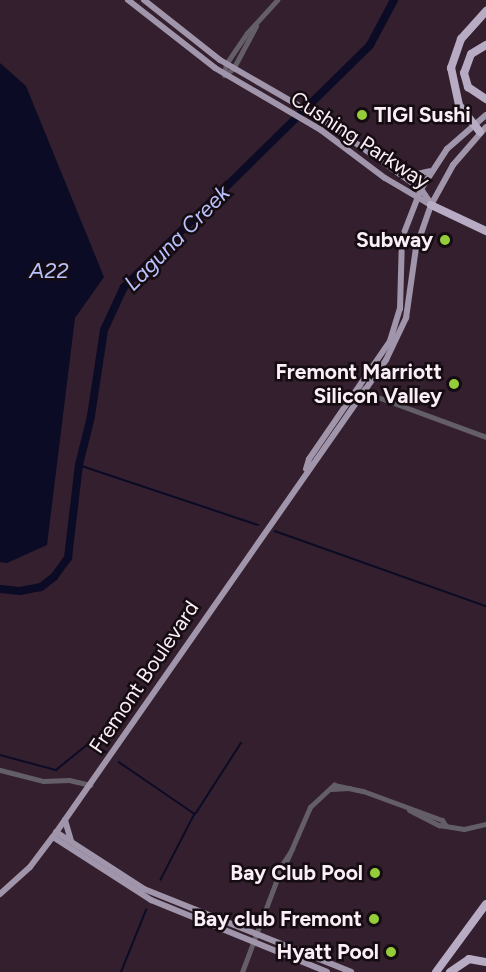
<!DOCTYPE html>
<style>
body{margin:0}
#map{position:relative;width:486px;height:972px;overflow:hidden;background:#331f2d;font-family:Figtree,sans-serif}
div>[style]{position:absolute}
[style*='--x']{left:calc(var(--x)*1px);top:calc(var(--y)*1px);width:calc(var(--w)*1px);rotate:calc(var(--a)*1deg)}
.water>*{inset:0;background:#0c0b26}
.stream>*{height:1.5px;margin:-0.75px;padding:0 0.75px;transform-origin:0.75px;border-radius:0.75px;background:#0c0b26}
.river>*{height:8px;margin:-4px;padding:0 4px;transform-origin:4px;border-radius:4px;background:#0c0b26}
.minor>*{height:5px;margin:-2.5px;padding:0 2.5px;transform-origin:2.5px;border-radius:2.5px;background:#635e68}
.major>*{height:6px;margin:-3px;padding:0 3px;transform-origin:3px;border-radius:3px;background:#a095aa}
.highway>*{height:8px;margin:-4px;padding:0 4px;transform-origin:4px;border-radius:4px;background:#b8abc4}
.dots>*{width:16px;height:16px;translate:-50% -50%;box-sizing:border-box;border:3px solid #150c12;border-radius:50%}
span{translate:-50% -50%;white-space:nowrap;text-align:center;line-height:1.15;-webkit-text-stroke:5px #150c12;paint-order:stroke}
.poi-label{font-size:21px;color:#fceef7;font-weight:700}
.left{translate:0 -50%;text-align:left}
.right{translate:-100% -50%;text-align:right}
.street-label{font-size:21px;color:#fceef7}
.water-label{font-size:22px;color:#b9c0fb;font-style:italic}
</style>
<div id="map">
<div class="water">
<i style="clip-path:polygon(0 63px,26px 86px,104px 277px,75px 318px,47px 545px,7px 563px,0 562px)"></i>
</div>
<div class="stream">
<i style="--x:79;--y:465;--w:189;--a:18.5"></i>
<i style="--x:275;--y:531;--w:224;--a:19.6"></i>
<i style="--x:0;--y:755;--w:58;--a:15"></i>
<i style="--x:56;--y:770;--w:40;--a:-39"></i>
<i style="--x:87;--y:745;--w:20;--a:20"></i>
<i style="--x:119;--y:762;--w:92;--a:34.4"></i>
<i style="--x:195;--y:814;--w:74;--a:117.3"></i>
<i style="--x:196;--y:813;--w:83;--a:-57.3"></i>
<i style="--x:121;--y:972;--w:67;--a:-68"></i>
</div>
<div class="river">
<i style="--x:0;--y:589;--w:20;--a:6"></i>
<i style="--x:20;--y:591;--w:21;--a:-11"></i>
<i style="--x:41;--y:587;--w:16;--a:-38"></i>
<i style="--x:54;--y:577;--w:24;--a:-54"></i>
<i style="--x:68;--y:558;--w:94;--a:-83.3"></i>
<i style="--x:79;--y:465;--w:50;--a:-76.2"></i>
<i style="--x:91;--y:416;--w:87;--a:-81.4"></i>
<i style="--x:104;--y:330;--w:47;--a:-65.1"></i>
<i style="--x:124;--y:287;--w:345;--a:-44.5"></i>
<i style="--x:370;--y:45;--w:51;--a:-61.9"></i>
</div>
<div class="minor">
<i style="--x:225;--y:74;--w:9;--a:-32"></i>
<i style="--x:233;--y:69;--w:49;--a:-61.9"></i>
<i style="--x:224;--y:75;--w:11;--a:-80"></i>
<i style="--x:226;--y:64;--w:37;--a:-56"></i>
<i style="--x:247;--y:33;--w:45;--a:-47.7"></i>
<i style="--x:360;--y:386;--w:15;--a:37"></i>
<i style="--x:372;--y:395;--w:121;--a:20.2"></i>
<i style="--x:0;--y:770;--w:44;--a:14.3"></i>
<i style="--x:43;--y:781;--w:26;--a:-2"></i>
<i style="--x:69;--y:780;--w:22;--a:13"></i>
<i style="--x:331;--y:789;--w:18;--a:-3"></i>
<i style="--x:409;--y:810;--w:34;--a:27"></i>
<i style="--x:439;--y:825;--w:25;--a:9"></i>
<i style="--x:464;--y:829;--w:23;--a:-13"></i>
<i style="--x:283;--y:869;--w:68;--a:-66.5"></i>
<i style="--x:310;--y:807;--w:33;--a:-43"></i>
<i style="--x:334;--y:785;--w:30;--a:12"></i>
<i style="--x:363;--y:791;--w:84;--a:20.2"></i>
<i style="--x:442;--y:820;--w:7;--a:56"></i>
<i style="--x:242;--y:972;--w:116;--a:-69.4"></i>
<i style="--x:283;--y:863;--w:17;--a:-57"></i>
</div>
<div class="major">
<i style="--x:128;--y:0;--w:110;--a:38"></i>
<i style="--x:215;--y:68;--w:123;--a:30.3"></i>
<i style="--x:321;--y:130;--w:80;--a:36.9"></i>
<i style="--x:385;--y:178;--w:53;--a:30.4"></i>
<i style="--x:144;--y:0;--w:97;--a:38.3"></i>
<i style="--x:220;--y:60;--w:116;--a:30.1"></i>
<i style="--x:320;--y:118;--w:123;--a:35.1"></i>
<i style="--x:421;--y:189;--w:18;--a:56"></i>
<i style="--x:399;--y:172;--w:14;--a:12"></i>
<i style="--x:413;--y:175;--w:17;--a:-13"></i>
<i style="--x:306;--y:469;--w:10;--a:-73"></i>
<i style="--x:309;--y:459;--w:143;--a:-55.5"></i>
<i style="--x:390;--y:341;--w:34;--a:-73"></i>
<i style="--x:400;--y:309;--w:71;--a:-88.4"></i>
<i style="--x:402;--y:238;--w:53;--a:-68.8"></i>
<i style="--x:421;--y:189;--w:48;--a:-57"></i>
<i style="--x:447;--y:149;--w:52;--a:-41.1"></i>
<i style="--x:65;--y:820;--w:22;--a:74"></i>
<i style="--x:56;--y:832;--w:105;--a:32.9"></i>
<i style="--x:144;--y:889;--w:223;--a:21.8"></i>
<i style="--x:53;--y:837;--w:117;--a:32.7"></i>
<i style="--x:151;--y:900;--w:190;--a:22.2"></i>
<i style="--x:0;--y:894;--w:40;--a:-42"></i>
<i style="--x:30;--y:867;--w:38;--a:-53"></i>
<i style="--x:53;--y:837;--w:582;--a:-55.08"></i>
<i style="--x:386;--y:360;--w:47;--a:-64.5"></i>
<i style="--x:406;--y:318;--w:71;--a:-81.9"></i>
<i style="--x:416;--y:248;--w:46;--a:-70.8"></i>
<i style="--x:431;--y:205;--w:46;--a:-61.2"></i>
<i style="--x:453;--y:165;--w:50;--a:-49"></i>
</div>
<div class="highway">
<i style="--x:486;--y:45;--w:17;--a:149"></i>
<i style="--x:471;--y:54;--w:20;--a:110"></i>
<i style="--x:464;--y:73;--w:15;--a:74"></i>
<i style="--x:468;--y:87;--w:22;--a:34"></i>
<i style="--x:480;--y:132;--w:34;--a:-128"></i>
<i style="--x:459;--y:105;--w:38;--a:-102"></i>
<i style="--x:451;--y:68;--w:31;--a:-71"></i>
<i style="--x:461;--y:39;--w:38;--a:-48"></i>
<i style="--x:431;--y:205;--w:61;--a:25.3"></i>
<i style="--x:436;--y:972;--w:84;--a:-53.7"></i>
<i style="--x:450;--y:972;--w:23;--a:-34"></i>
<i style="--x:469;--y:959;--w:17;--a:10"></i>
</div>
<div class="dots">
<i style="left:362px;top:115px;background:#95cc3a"></i>
<i style="left:445px;top:240px;background:#95cc3a"></i>
<i style="left:454px;top:384px;background:#95cc3a"></i>
<i style="left:375px;top:873px;background:#95cc3a"></i>
<i style="left:374px;top:919px;background:#95cc3a"></i>
<i style="left:391px;top:952px;background:#95cc3a"></i>
</div>
<div class="poi-label">
<span class="left" style="left:374px;top:115px">TIGI Sushi</span>
<span class="right" style="left:433px;top:240px">Subway</span>
<span class="right" style="left:442px;top:384px">Fremont Marriott<br>Silicon Valley</span>
<span class="right" style="left:363px;top:873px">Bay Club Pool</span>
<span class="right" style="left:362px;top:919px">Bay club Fremont</span>
<span class="right" style="left:379px;top:952px">Hyatt Pool</span>
</div>
<div class="street-label">
<span style="left:360px;top:140px;rotate:33deg">Cushing Parkway</span>
<span style="left:144px;top:677px;rotate:-56deg">Fremont Boulevard</span>
</div>
<div class="water-label">
<span style="left:177px;top:238px;rotate:-45deg">Laguna Creek</span>
<span style="left:49px;top:271px">A22</span>
</div>
</div>
